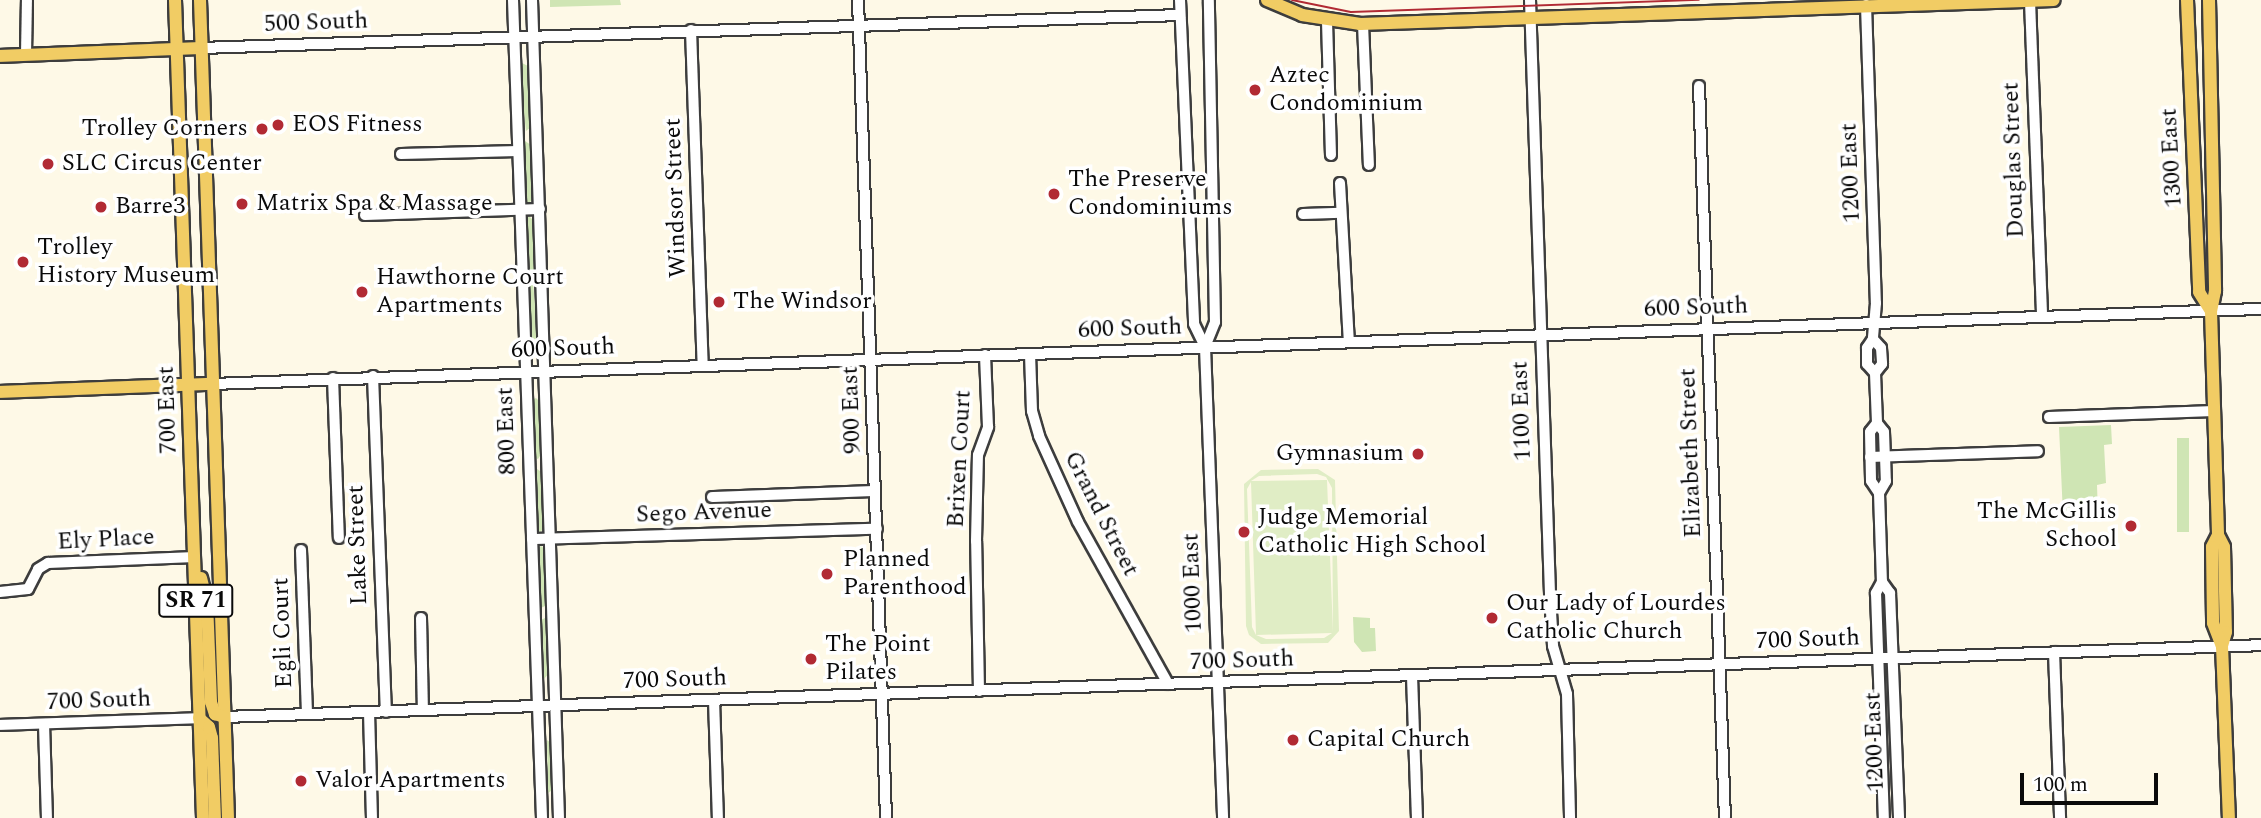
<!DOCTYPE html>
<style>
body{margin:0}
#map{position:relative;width:2261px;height:818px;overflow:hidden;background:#fef9e7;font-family:Spectral,serif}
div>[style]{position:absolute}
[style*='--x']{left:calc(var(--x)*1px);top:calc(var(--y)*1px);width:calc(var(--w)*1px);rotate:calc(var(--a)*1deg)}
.green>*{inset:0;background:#cfe5b4;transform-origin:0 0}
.pitch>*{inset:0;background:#e0edc5}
.roads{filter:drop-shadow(2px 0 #3d3d3d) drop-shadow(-2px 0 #3d3d3d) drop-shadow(0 2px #3d3d3d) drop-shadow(0 -2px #3d3d3d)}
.minor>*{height:10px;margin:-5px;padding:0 5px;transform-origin:5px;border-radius:5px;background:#fff}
.major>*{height:12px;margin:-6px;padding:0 6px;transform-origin:6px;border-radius:6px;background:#f1cc64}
.tram>*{height:2px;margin:-1px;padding:0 1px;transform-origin:1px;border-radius:1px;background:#b12a34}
.dots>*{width:19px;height:19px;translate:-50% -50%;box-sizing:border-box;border:4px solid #fff;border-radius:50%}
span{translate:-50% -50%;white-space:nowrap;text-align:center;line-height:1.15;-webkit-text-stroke:7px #fff;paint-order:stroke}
.shield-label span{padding:2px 5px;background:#fff;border:2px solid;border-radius:5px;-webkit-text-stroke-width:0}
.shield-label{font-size:23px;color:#0a0a0a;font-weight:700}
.street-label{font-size:24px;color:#0a0a0a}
.poi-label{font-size:24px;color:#0a0a0a}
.left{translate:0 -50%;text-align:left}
.right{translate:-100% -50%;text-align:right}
.scale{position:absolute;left:2020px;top:773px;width:138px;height:32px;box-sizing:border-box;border:4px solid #0a0a0a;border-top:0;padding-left:9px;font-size:21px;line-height:24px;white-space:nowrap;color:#0a0a0a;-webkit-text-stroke:5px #fff;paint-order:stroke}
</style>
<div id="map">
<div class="green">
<i style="clip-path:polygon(550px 0,620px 0,621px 5px,550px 7px)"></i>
<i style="clip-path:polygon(522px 63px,528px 66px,531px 127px,526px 131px,519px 67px)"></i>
<i style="clip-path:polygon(525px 141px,531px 145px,533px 199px,528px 204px,524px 202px)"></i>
<i style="clip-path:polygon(529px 216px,534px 221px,536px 268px,530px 273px,526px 269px,525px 220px)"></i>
<i style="clip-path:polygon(533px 283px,538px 337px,534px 344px,529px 342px,528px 284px)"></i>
<i style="clip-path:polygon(536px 398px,540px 402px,542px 453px,538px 459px,533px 457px,532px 400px)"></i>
<i style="clip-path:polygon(2111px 425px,2112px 444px,2104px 445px,2106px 483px,2097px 485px,2098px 514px,2063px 515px,2059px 427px)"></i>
<i style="left:2177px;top:438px;width:12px;height:94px"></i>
<i style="clip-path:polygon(537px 469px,543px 473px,545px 528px,540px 532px,536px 531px)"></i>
<i style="clip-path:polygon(541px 546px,546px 550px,547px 605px,541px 608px,536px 549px)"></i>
<i style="clip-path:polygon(1353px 617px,1370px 618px,1370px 628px,1375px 628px,1376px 651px,1362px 652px,1354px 642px)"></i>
<i style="clip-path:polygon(545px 618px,550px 672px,544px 679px,540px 675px,539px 621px)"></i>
<i style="clip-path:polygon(547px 740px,552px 744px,554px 789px,548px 793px)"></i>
</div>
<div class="pitch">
<i style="clip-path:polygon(evenodd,1318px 469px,1335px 480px,1339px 631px,1328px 643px,1261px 644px,1249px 635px,1246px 626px,1244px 484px,1261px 470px,1318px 469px,1317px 474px,1326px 477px,1332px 488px,1333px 632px,1327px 480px,1251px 481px,1259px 476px,1317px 474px,1318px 469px,1251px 482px,1256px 634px,1256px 635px,1252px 627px,1247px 489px,1251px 482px,1318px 469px,1332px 633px,1324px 638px,1266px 639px,1256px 635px,1332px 633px)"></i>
</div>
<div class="roads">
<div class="minor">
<i style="--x:513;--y:0;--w:819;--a:87.97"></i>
<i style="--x:532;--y:0;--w:818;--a:88.11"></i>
<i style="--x:858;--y:0;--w:818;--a:88.04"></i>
<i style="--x:1180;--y:0;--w:324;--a:87.5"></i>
<i style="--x:1194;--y:324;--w:25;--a:64"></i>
<i style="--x:1205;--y:347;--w:471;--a:87.8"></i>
<i style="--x:1530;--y:0;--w:595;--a:88.07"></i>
<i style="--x:1550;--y:595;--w:51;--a:86.6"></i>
<i style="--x:1553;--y:646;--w:50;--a:73.7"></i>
<i style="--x:1567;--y:694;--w:124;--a:88.6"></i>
<i style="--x:2030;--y:1;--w:316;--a:87.8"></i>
<i style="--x:1866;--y:5;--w:298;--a:88.1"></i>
<i style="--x:1876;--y:303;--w:36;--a:95"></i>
<i style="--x:1873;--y:339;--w:11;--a:124"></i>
<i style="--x:1867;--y:348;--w:16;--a:90"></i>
<i style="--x:1867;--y:364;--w:12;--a:48"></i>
<i style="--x:1875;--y:373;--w:50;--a:87.7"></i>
<i style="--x:1877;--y:423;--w:11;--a:128"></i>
<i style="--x:1870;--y:432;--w:49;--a:88.8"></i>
<i style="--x:1871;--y:481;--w:14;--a:56"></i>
<i style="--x:1879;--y:493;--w:89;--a:88.1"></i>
<i style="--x:1882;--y:582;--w:13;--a:119"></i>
<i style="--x:1876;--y:593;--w:225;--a:88"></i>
<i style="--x:1327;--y:21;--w:134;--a:88.3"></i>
<i style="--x:1363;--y:24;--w:141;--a:87.6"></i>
<i style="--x:691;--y:30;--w:336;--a:88"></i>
<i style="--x:201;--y:48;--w:980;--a:-1.93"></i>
<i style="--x:26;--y:55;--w:55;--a:-89"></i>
<i style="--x:1699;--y:86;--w:732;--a:87.97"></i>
<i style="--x:401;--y:154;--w:117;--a:-1.5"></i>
<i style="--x:1340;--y:183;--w:159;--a:86.8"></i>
<i style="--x:1303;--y:214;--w:38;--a:-2"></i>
<i style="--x:365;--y:215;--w:175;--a:-2"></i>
<i style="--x:1873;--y:339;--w:12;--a:48"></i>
<i style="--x:1881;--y:348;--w:16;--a:86"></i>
<i style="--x:1882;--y:364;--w:11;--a:128"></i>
<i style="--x:1205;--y:347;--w:27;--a:-68"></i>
<i style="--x:1215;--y:322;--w:322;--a:-91.1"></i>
<i style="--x:1030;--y:354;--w:57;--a:88"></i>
<i style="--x:1032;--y:411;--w:26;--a:74"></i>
<i style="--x:1039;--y:436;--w:94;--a:65.6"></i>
<i style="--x:1078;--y:522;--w:185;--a:60.9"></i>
<i style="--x:373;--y:376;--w:336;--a:87.8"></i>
<i style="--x:333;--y:378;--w:160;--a:87.9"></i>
<i style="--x:213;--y:384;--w:2049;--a:-2.1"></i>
<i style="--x:2049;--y:417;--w:165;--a:-2.1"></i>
<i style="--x:1877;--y:423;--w:11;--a:52"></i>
<i style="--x:1884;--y:432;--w:24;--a:88"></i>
<i style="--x:1885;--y:456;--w:25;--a:88"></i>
<i style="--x:1886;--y:481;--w:14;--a:120"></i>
<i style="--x:1870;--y:457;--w:168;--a:-2"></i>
<i style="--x:712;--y:497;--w:163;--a:-2.1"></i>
<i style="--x:532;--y:539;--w:345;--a:-1.7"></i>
<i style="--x:301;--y:550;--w:164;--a:87.9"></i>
<i style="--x:1882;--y:582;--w:14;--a:54"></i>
<i style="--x:1890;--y:593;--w:225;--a:87.7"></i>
<i style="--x:0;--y:592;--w:28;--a:-6"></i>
<i style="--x:28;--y:589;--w:22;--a:-63"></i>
<i style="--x:38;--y:569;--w:12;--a:-31"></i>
<i style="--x:48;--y:563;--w:147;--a:-2.3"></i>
<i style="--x:421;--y:618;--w:92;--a:88.8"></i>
<i style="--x:2054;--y:652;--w:166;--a:87.9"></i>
<i style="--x:1412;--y:676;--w:142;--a:88"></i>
<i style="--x:979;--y:691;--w:150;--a:-91.1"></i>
<i style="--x:976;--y:541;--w:86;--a:-88.7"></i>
<i style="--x:978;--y:455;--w:30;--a:-70"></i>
<i style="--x:988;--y:427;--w:72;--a:-92.4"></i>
<i style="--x:714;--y:700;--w:118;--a:88.1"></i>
<i style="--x:369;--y:712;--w:106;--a:88.4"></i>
<i style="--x:224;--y:717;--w:2038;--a:-2.02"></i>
<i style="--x:44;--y:724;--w:94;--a:88.2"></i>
<i style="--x:0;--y:725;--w:199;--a:-2"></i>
</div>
<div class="major">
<i style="--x:175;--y:0;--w:818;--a:88.04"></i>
<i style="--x:200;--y:0;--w:818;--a:88.04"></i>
<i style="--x:1267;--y:0;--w:38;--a:23"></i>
<i style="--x:1302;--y:15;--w:59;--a:8.8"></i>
<i style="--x:1360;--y:24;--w:694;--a:-1.98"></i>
<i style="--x:2187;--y:0;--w:292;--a:87.6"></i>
<i style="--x:2199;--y:292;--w:22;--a:58"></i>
<i style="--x:2209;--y:0;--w:291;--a:88.8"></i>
<i style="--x:2215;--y:291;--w:20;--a:101"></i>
<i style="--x:2211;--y:311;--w:224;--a:88.2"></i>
<i style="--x:2218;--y:535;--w:13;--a:63"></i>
<i style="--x:2224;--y:547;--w:85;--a:88.7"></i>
<i style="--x:2226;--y:632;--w:15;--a:106"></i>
<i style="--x:2222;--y:646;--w:172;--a:87.7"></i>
<i style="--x:0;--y:56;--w:201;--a:-2.3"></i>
<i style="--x:0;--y:392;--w:213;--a:-2.2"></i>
<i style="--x:2218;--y:535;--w:13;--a:117"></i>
<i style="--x:2212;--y:547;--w:76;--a:89.2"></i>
<i style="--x:2213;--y:623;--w:25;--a:69"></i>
<i style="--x:201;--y:578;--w:25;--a:76"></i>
<i style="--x:207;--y:602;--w:100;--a:87.7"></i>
<i style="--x:211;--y:702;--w:13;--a:72"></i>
<i style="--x:215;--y:714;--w:9;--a:18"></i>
<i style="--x:199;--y:718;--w:13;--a:42"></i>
<i style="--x:209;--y:727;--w:11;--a:75"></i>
<i style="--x:212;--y:738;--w:80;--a:87.9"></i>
</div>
</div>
<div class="tram">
<i style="--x:1292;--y:0;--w:60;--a:11.5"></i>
<i style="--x:1351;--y:12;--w:348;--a:-2"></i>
</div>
<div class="dots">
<i style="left:1255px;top:90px;background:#b12a34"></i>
<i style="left:278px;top:125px;background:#b12a34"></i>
<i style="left:262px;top:129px;background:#b12a34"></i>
<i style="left:48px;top:164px;background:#b12a34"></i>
<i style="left:1054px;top:194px;background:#b12a34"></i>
<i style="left:242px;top:204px;background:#b12a34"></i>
<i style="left:101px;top:207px;background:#b12a34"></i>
<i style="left:23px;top:262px;background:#b12a34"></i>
<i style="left:362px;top:292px;background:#b12a34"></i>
<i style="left:719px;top:302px;background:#b12a34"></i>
<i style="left:1418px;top:454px;background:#b12a34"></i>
<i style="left:2131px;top:526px;background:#b12a34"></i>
<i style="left:1244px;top:532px;background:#b12a34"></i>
<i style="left:827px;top:574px;background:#b12a34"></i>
<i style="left:1492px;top:618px;background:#b12a34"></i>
<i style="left:811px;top:659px;background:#b12a34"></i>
<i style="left:1293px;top:740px;background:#b12a34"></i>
<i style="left:301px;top:781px;background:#b12a34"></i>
</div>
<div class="shield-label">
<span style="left:196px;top:601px">SR 71</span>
</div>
<div class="street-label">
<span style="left:316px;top:23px;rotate:-2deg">500 South</span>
<span style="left:2172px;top:158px;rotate:-93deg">1300 East</span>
<span style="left:2014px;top:160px;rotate:-92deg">Douglas Street</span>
<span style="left:1851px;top:173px;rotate:-92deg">1200 East</span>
<span style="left:676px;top:198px;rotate:-92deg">Windsor Street</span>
<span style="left:1696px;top:308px;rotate:-2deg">600 South</span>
<span style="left:1130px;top:329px;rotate:-2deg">600 South</span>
<span style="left:563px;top:349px;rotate:-2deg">600 South</span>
<span style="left:168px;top:410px;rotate:-92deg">700 East</span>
<span style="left:852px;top:410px;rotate:-92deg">900 East</span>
<span style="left:1522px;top:411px;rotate:-92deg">1100 East</span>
<span style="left:507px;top:431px;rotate:-92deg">800 East</span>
<span style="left:1691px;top:453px;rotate:-92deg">Elizabeth Street</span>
<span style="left:960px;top:459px;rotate:-87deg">Brixen Court</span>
<span style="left:704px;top:513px;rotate:-2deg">Sego Avenue</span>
<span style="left:1101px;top:514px;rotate:63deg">Grand Street</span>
<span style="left:106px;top:540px;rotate:-3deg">Ely Place</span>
<span style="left:358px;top:545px;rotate:-92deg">Lake Street</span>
<span style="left:1193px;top:583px;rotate:-92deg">1000 East</span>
<span style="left:283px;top:633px;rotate:-92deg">Egli Court</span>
<span style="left:1808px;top:640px;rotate:-2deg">700 South</span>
<span style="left:1242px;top:661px;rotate:-2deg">700 South</span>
<span style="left:675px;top:680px;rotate:-2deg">700 South</span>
<span style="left:99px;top:701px;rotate:-2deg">700 South</span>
<span style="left:1875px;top:742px;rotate:-92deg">1200 East</span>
</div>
<div class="poi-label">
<span class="left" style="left:1269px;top:90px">Aztec<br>Condominium</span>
<span class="left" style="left:292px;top:125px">EOS Fitness</span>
<span class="right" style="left:248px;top:129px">Trolley Corners</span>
<span class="left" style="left:62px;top:164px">SLC Circus Center</span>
<span class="left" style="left:1068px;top:194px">The Preserve<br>Condominiums</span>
<span class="left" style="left:256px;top:204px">Matrix Spa &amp; Massage</span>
<span class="left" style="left:115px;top:207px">Barre3</span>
<span class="left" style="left:37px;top:262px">Trolley<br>History Museum</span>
<span class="left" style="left:376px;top:292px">Hawthorne Court<br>Apartments</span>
<span class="left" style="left:733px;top:302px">The Windsor</span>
<span class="right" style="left:1404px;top:454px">Gymnasium</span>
<span class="right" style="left:2117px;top:526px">The McGillis<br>School</span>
<span class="left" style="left:1258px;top:532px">Judge Memorial<br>Catholic High School</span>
<span class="left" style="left:843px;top:574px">Planned<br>Parenthood</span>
<span class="left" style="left:1506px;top:618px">Our Lady of Lourdes<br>Catholic Church</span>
<span class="left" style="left:825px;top:659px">The Point<br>Pilates</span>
<span class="left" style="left:1307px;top:740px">Capital Church</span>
<span class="left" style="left:315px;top:781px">Valor Apartments</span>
</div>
<div class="scale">100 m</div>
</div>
